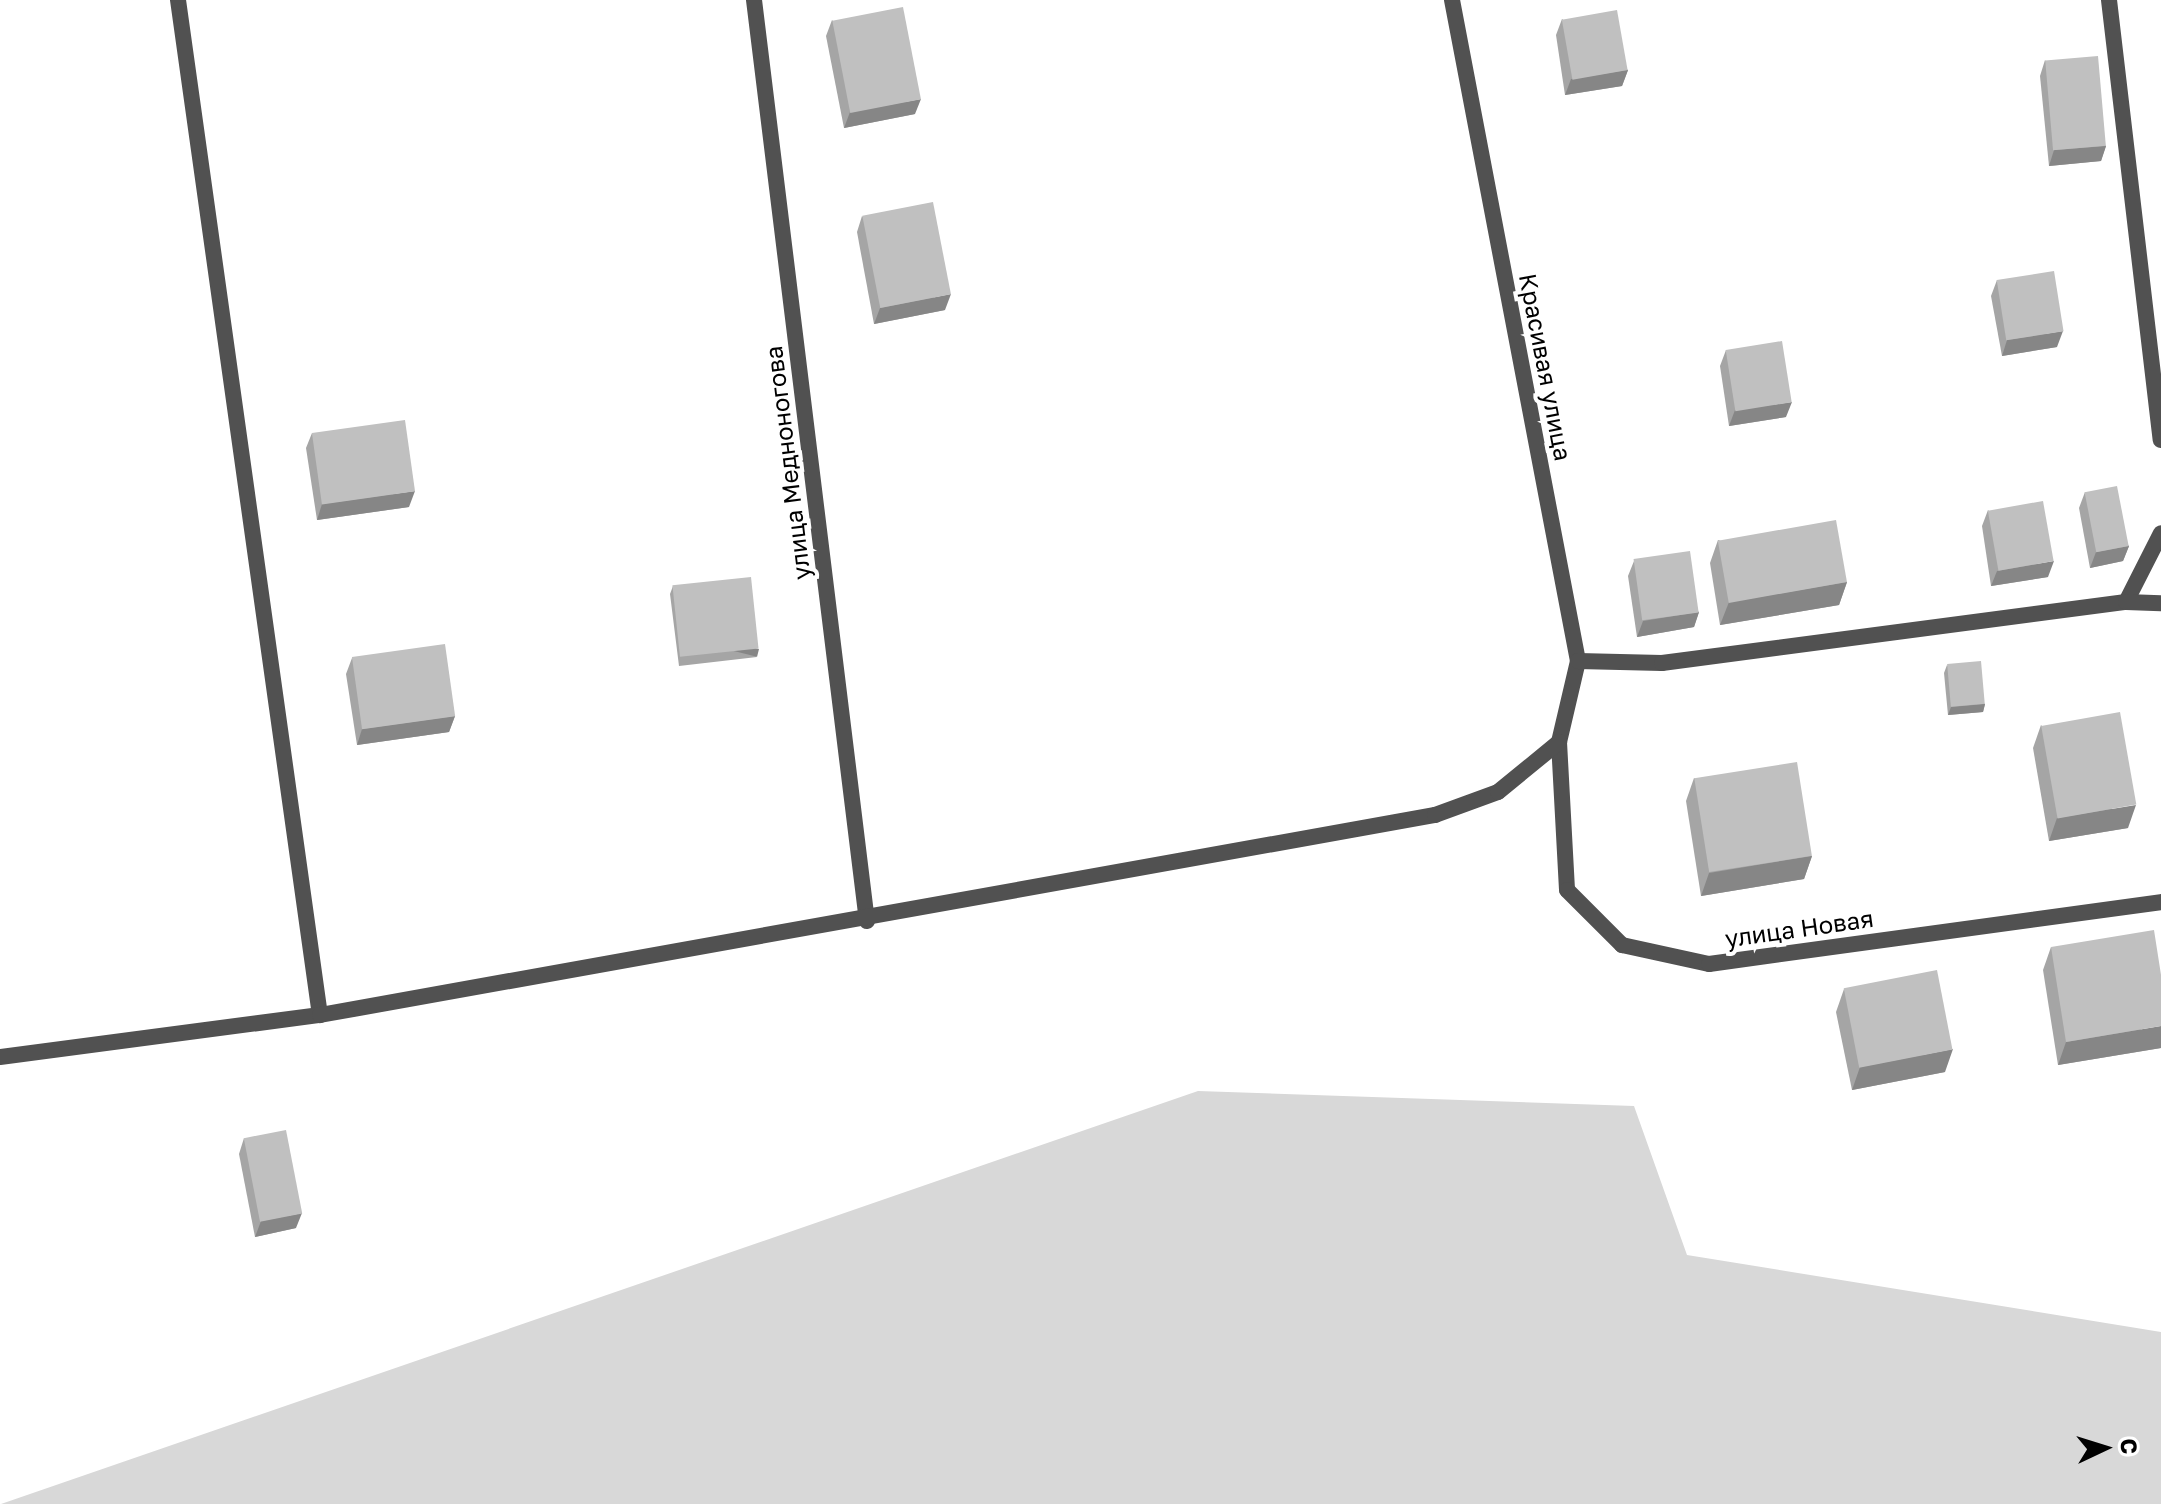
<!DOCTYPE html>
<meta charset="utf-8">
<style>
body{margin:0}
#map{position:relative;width:2161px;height:1504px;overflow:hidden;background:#fff;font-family:"Golos Text",sans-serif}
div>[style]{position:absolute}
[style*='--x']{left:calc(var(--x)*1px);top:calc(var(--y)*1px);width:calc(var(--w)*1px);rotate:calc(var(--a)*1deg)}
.green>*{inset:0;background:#d8d8d8}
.street>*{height:16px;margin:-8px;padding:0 8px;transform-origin:8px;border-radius:8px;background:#515151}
.wall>*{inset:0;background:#a5a5a5}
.shaded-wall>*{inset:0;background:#868686;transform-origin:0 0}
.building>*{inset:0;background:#c0c0c0;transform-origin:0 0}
span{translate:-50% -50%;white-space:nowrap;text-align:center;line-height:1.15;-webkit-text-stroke:8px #fff;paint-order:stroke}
.street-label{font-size:24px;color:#000}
.north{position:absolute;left:2065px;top:1408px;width:80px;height:80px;-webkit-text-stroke:6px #fff;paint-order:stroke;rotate:86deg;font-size:22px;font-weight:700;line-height:32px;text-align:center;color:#000}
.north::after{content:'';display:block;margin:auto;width:28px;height:36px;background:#000;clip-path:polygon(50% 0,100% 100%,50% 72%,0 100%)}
</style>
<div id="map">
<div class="green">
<i style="clip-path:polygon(1198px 1091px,1634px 1106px,1687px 1255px,2161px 1332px,2161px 1504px,1px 1504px)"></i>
</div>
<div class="street">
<i style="--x:178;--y:0;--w:1025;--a:82.04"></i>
<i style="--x:754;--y:0;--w:928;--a:83.01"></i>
<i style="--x:1452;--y:0;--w:673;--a:79.21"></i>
<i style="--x:1578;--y:661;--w:83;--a:103.2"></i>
<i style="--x:1559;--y:742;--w:148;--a:86.9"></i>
<i style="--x:1567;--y:890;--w:78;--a:45"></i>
<i style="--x:1622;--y:945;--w:89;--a:12.3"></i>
<i style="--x:1709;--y:964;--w:456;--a:-7.8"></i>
<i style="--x:2109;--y:0;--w:443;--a:83.3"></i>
<i style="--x:2126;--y:602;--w:77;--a:-63.1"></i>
<i style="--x:1578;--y:661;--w:84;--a:1.4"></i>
<i style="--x:1662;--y:663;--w:468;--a:-7.5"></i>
<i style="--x:2126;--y:602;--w:35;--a:2"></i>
<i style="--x:0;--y:1057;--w:323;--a:-7.5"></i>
<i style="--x:320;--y:1015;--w:1133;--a:-10.17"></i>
<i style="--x:1435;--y:815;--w:67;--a:-20.1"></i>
<i style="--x:1498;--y:792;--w:79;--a:-39.3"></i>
</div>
<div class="wall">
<i style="clip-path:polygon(1562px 19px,1628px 70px,1622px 86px,1565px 95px,1556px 35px)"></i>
<i style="clip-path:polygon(832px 20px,915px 114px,844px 128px,826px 36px)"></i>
<i style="clip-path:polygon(2045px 60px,2106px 146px,2101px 161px,2049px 166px,2040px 76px)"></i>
<i style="clip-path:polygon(862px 216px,945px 310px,874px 324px,857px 232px)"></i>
<i style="clip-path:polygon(1997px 280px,2057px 347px,2002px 356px,1991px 296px)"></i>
<i style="clip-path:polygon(1726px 350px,1786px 417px,1729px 426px,1720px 366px)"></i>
<i style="clip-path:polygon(312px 433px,409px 507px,317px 520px,306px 448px)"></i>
<i style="clip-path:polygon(2085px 492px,2129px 546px,2123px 561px,2090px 568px,2079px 508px)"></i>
<i style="clip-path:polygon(1988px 510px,2048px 577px,1991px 586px,1982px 526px)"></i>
<i style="clip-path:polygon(1718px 540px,1847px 582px,1839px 605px,1720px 625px,1710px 563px)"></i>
<i style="clip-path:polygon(1634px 561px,1699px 612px,1694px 627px,1637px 637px,1628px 576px)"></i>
<i style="clip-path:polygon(673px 586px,757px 657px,679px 666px,670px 594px)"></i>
<i style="clip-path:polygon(352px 658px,455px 716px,449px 732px,357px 745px,346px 674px)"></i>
<i style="clip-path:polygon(1947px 665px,1985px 704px,1983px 712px,1948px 715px,1944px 673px)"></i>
<i style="clip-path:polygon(2041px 725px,2128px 828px,2049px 841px,2033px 748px)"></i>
<i style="clip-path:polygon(1694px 778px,1812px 856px,1804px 879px,1701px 896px,1686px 801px)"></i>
<i style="clip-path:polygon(2051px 947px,2161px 1048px,2058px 1065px,2043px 970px)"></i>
<i style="clip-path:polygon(1844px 989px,1945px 1072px,1852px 1090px,1836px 1012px)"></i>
<i style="clip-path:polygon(244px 1138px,296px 1228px,255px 1237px,239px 1154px)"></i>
</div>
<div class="shaded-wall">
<i style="clip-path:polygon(1628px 70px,1622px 86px,1565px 95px,1571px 79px)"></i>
<i style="clip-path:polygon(921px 99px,915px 114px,844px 128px,850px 112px)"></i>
<i style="clip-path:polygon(2106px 146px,2101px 161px,2049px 166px,2054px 150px)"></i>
<i style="clip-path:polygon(951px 294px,945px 310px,874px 324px,880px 308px)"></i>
<i style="clip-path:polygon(2063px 331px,2057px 347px,2002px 356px,2007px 340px)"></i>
<i style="clip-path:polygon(1792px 402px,1786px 417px,1729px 426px,1735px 410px)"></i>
<i style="clip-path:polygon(415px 491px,409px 507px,317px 520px,322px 504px)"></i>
<i style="clip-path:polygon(2129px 546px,2123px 561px,2090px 568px,2096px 552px)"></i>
<i style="clip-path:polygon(2054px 561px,2048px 577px,1991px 586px,1997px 571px)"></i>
<i style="clip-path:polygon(1847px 582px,1839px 605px,1720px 625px,1729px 602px)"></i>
<i style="clip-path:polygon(1699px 612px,1694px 627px,1637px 637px,1643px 621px)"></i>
<i style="left:759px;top:649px;width:8px;height:78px;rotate:104deg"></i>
<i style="clip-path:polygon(1985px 704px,1983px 712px,1948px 715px,1951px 707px)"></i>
<i style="clip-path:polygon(455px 716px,449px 732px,357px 745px,362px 729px)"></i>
<i style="clip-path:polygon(2136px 805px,2128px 828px,2049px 841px,2057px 818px)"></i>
<i style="clip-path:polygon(1812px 856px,1804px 879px,1701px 896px,1709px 873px)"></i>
<i style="clip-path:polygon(2161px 1026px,2161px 1048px,2058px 1065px,2066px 1042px)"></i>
<i style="clip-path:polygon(1953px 1049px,1945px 1072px,1852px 1090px,1860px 1067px)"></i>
<i style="clip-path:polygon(302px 1213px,296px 1228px,255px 1237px,261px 1221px)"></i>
</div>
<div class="building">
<i style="left:903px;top:7px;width:94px;height:72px;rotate:79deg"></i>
<i style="left:1617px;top:10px;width:61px;height:56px;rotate:80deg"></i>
<i style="left:2098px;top:56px;width:90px;height:53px;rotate:85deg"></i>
<i style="left:933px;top:202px;width:94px;height:72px;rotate:79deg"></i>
<i style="left:2054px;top:271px;width:61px;height:58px;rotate:81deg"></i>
<i style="left:1782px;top:341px;width:62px;height:57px;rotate:81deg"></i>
<i style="left:405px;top:420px;width:72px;height:94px;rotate:82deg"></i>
<i style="left:2117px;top:486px;width:61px;height:33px;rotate:79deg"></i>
<i style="left:2043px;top:501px;width:61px;height:56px;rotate:80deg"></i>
<i style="left:1836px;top:520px;width:63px;height:120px;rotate:80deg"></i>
<i style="left:1690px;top:551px;width:62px;height:57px;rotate:82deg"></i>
<i style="left:751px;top:577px;width:72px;height:79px;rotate:84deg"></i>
<i style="left:445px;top:644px;width:73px;height:94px;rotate:82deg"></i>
<i style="left:1981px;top:661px;width:43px;height:34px;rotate:85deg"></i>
<i style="left:2120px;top:712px;width:94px;height:80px;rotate:80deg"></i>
<i style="left:1797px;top:762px;width:95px;height:104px;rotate:81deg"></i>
<i style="clip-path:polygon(2154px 930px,2161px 975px,2161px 1026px,2066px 1042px,2051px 947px)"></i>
<i style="left:1937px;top:970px;width:81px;height:95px;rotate:79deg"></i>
<i style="left:286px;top:1130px;width:85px;height:43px;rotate:79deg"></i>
</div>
<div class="street-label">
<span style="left:1546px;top:367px;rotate:79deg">Красивая улица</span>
<span style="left:787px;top:463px;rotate:-97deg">улица Медноногова</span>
<span style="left:1799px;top:928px;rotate:-8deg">улица Новая</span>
</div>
<div class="north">С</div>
</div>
